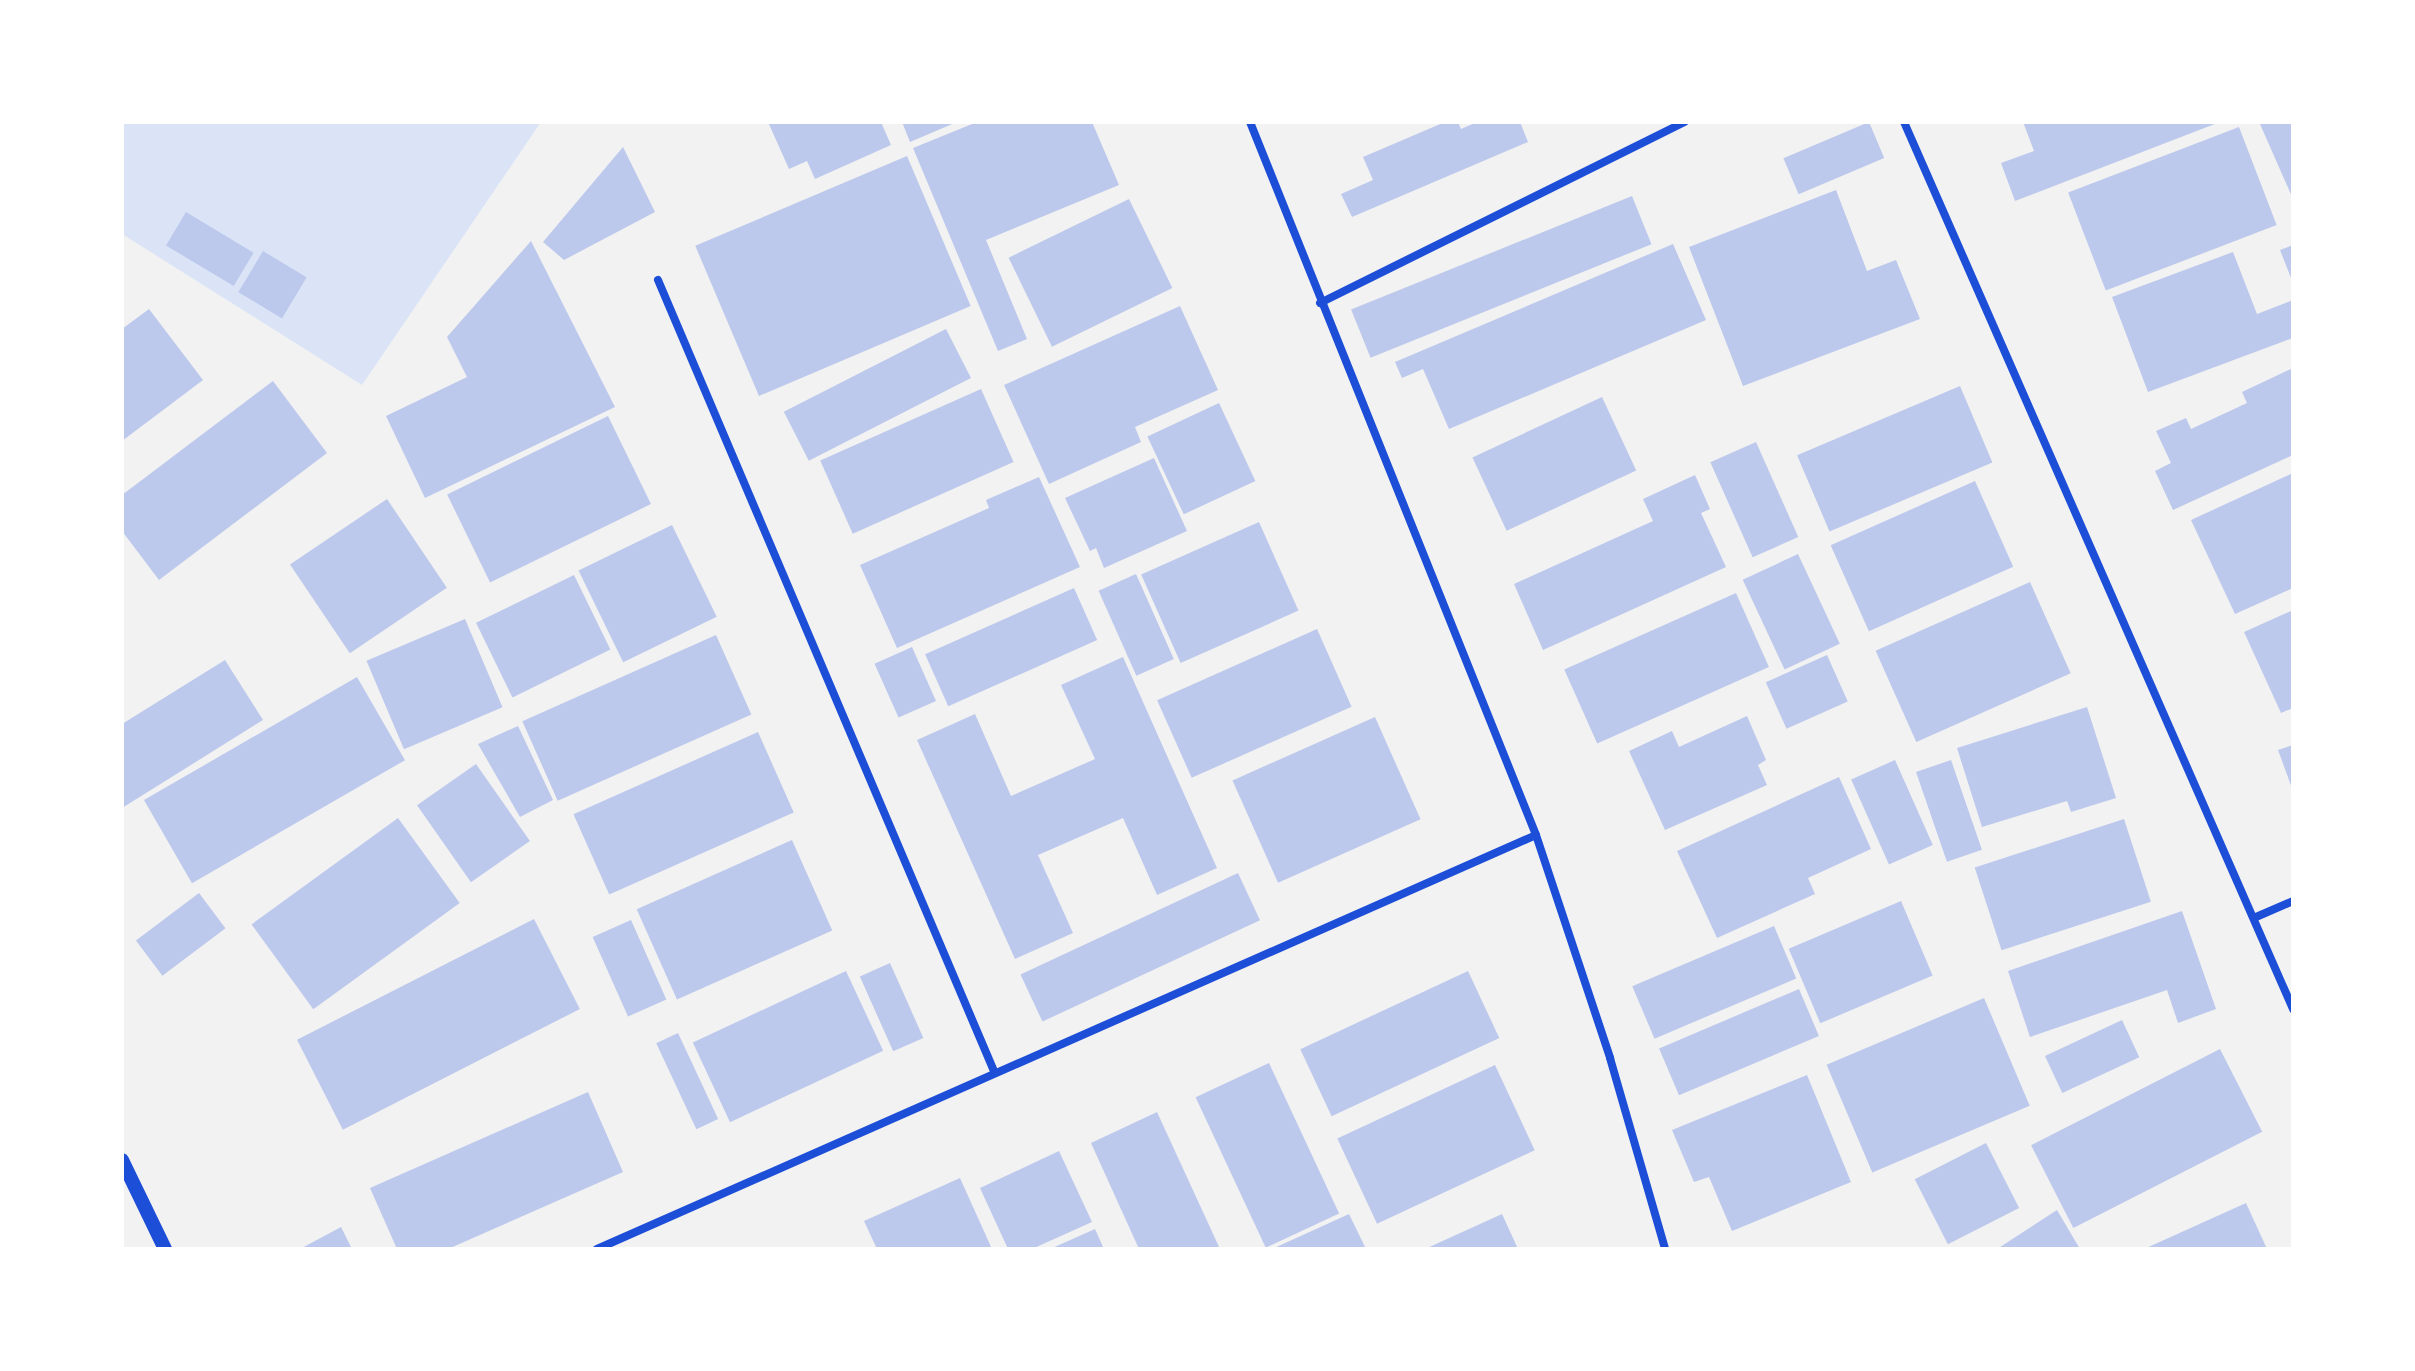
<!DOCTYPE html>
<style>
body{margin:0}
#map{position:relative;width:2415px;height:1371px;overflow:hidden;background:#f2f2f2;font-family:"Public Sans",sans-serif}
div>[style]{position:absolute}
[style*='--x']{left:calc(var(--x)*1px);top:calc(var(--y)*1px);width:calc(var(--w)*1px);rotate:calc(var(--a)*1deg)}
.green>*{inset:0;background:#dbe4f7}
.building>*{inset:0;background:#bdc9ec;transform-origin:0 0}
.minor>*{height:8px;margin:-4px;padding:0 4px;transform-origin:4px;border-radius:4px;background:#1d4ed8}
.tertiary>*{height:14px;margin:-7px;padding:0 7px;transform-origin:7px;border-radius:7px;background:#1d4ed8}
span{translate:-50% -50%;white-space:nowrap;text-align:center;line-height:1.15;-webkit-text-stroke:6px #fff;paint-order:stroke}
.frame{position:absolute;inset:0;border:124px solid #fff;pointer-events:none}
</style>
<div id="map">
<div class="green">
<i style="clip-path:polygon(122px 122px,541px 122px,362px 385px,122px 234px)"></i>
</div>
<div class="building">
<i style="clip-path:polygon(768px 122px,881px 122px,891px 145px,815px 179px,807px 161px,789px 169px)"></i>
<i style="clip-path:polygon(902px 122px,957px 122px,910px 142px)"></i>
<i style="clip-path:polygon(977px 122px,1092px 122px,1119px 185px,986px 240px,1027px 339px,998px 351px,913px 148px)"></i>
<i style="clip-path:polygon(1445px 122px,1458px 122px,1461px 129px,1477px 122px,1520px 122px,1528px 142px,1352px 217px,1341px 194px,1373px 180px,1363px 157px)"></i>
<i style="left:1869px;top:122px;width:39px;height:93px;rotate:67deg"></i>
<i style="clip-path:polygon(2023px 122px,2220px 122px,2015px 201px,2001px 163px,2034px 151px)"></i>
<i style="clip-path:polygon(2293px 122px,2293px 199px,2260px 124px)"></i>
<i style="left:2239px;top:127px;width:105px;height:183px;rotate:69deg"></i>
<i style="clip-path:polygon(623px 147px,655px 212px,564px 260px,543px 242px)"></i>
<i style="left:907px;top:156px;width:163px;height:230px;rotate:67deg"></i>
<i style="clip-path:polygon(1836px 190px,1867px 271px,1896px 260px,1920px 319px,1743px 386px,1689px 247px)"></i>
<i style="left:1632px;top:196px;width:52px;height:303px;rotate:68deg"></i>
<i style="left:1129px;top:199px;width:99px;height:134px;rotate:64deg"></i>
<i style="left:186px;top:212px;width:79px;height:39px;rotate:31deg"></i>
<i style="clip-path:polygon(531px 241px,615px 407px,425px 498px,386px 416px,467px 377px,447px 337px)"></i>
<i style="clip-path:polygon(1673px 244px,1706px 320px,1449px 429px,1423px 369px,1402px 378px,1395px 362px)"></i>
<i style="clip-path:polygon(2293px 245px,2293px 283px,2280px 250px)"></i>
<i style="left:263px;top:251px;width:51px;height:48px;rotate:31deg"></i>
<i style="clip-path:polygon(2233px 252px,2257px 314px,2293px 300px,2293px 338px,2148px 392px,2112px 297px)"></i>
<i style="clip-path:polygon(1180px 306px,1218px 390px,1135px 427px,1141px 442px,1049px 484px,1004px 385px)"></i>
<i style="clip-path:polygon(149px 309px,203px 380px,122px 441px,122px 329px)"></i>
<i style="left:946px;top:329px;width:55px;height:182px;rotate:63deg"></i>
<i style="clip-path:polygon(2293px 368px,2293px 455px,2173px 510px,2155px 471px,2171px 463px,2156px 431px,2186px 418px,2191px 429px,2247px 403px,2242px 392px)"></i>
<i style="clip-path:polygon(273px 381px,327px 453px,159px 580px,122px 531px,122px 495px)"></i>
<i style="left:1960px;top:386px;width:83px;height:177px;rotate:67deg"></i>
<i style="left:981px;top:389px;width:80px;height:176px;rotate:66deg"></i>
<i style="left:1602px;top:397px;width:81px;height:143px;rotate:65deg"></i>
<i style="left:1219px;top:403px;width:86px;height:79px;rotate:65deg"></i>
<i style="left:608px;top:416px;width:98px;height:179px;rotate:64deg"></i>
<i style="left:1756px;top:442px;width:104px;height:50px;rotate:66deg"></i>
<i style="clip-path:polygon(1154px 458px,1187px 531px,1104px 568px,1096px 548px,1090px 551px,1065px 498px)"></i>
<i style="clip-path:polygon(2293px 473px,2293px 588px,2235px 614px,2191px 520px)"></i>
<i style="clip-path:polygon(1695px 475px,1710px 509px,1701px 513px,1726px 567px,1543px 650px,1514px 584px,1653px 521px,1643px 499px)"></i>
<i style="clip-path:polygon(1039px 477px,1080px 567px,897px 648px,860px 565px,989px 508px,986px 500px)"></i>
<i style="left:1975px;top:481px;width:94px;height:158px;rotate:66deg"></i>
<i style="left:387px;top:499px;width:107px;height:117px;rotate:56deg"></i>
<i style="left:1259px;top:522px;width:97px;height:129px;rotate:66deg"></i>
<i style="left:672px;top:525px;width:102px;height:104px;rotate:64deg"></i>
<i style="left:1798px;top:554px;width:99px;height:61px;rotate:65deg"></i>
<i style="left:1136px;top:574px;width:93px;height:41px;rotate:66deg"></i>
<i style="left:574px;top:575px;width:83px;height:109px;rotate:64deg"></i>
<i style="left:2030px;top:582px;width:100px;height:169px;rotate:66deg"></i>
<i style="left:1074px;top:588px;width:57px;height:163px;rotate:66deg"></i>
<i style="left:1736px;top:593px;width:81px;height:188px;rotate:66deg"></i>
<i style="clip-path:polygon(2293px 610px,2293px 708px,2281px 713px,2244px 632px)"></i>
<i style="left:465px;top:619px;width:96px;height:107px;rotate:67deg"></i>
<i style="left:1317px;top:629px;width:85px;height:175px;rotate:66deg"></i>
<i style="left:716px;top:635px;width:87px;height:212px;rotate:66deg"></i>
<i style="left:912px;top:647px;width:59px;height:41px;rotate:66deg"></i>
<i style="left:1827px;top:655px;width:51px;height:67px;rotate:66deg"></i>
<i style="clip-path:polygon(1123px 657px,1217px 868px,1157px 895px,1123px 818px,1038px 855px,1073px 933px,1015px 959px,917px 740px,975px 714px,1011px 796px,1095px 759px,1061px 685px)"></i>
<i style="clip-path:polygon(225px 660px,263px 720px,122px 808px,122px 724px)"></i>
<i style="left:357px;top:677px;width:96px;height:246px;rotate:60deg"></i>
<i style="clip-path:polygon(2087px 707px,2116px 798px,2071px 812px,2067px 801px,1982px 827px,1957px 748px)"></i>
<i style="clip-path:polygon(1747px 716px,1766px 760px,1758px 765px,1767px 785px,1665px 830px,1629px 751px,1672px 731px,1679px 747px)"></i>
<i style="left:1375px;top:717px;width:112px;height:156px;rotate:66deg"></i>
<i style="clip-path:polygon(518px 726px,553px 800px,520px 817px,478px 744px)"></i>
<i style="left:758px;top:732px;width:88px;height:202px;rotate:66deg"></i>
<i style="clip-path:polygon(2293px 745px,2293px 791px,2278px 750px)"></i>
<i style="left:1895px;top:760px;width:93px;height:48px;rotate:66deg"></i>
<i style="left:1951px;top:760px;width:95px;height:37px;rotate:71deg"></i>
<i style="left:476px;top:764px;width:94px;height:72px;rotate:55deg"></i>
<i style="clip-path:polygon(1839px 777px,1871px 849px,1808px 878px,1815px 894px,1717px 938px,1677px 851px)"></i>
<i style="left:398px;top:818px;width:105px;height:181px;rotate:54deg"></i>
<i style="left:2124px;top:819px;width:87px;height:157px;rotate:72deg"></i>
<i style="left:792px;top:840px;width:99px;height:170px;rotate:66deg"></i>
<i style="left:1238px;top:873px;width:52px;height:240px;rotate:65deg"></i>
<i style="left:199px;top:893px;width:44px;height:79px;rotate:53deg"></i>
<i style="left:1901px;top:901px;width:81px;height:122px;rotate:67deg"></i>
<i style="clip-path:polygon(2182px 911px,2216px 1009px,2178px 1023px,2167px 990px,2030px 1037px,2008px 971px)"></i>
<i style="left:534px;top:919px;width:101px;height:266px;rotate:63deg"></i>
<i style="left:631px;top:920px;width:87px;height:42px;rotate:66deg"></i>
<i style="left:1774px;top:926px;width:57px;height:154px;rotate:67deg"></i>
<i style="left:890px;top:963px;width:82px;height:33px;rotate:66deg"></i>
<i style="left:846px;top:971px;width:88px;height:169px;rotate:65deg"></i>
<i style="left:1468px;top:971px;width:74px;height:185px;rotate:65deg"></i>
<i style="left:1799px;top:989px;width:51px;height:152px;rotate:67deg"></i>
<i style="left:1984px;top:998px;width:117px;height:171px;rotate:67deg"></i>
<i style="left:2122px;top:1020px;width:41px;height:85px;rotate:65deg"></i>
<i style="left:678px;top:1033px;width:95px;height:24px;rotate:65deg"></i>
<i style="left:2220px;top:1049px;width:93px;height:212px;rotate:63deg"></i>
<i style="left:1269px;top:1063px;width:166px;height:81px;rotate:65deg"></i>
<i style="left:1495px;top:1065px;width:94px;height:174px;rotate:65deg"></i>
<i style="clip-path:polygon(1807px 1075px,1851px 1182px,1732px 1231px,1709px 1177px,1694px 1182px,1672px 1130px)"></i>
<i style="clip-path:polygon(588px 1092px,623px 1172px,448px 1249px,397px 1249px,370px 1188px)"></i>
<i style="clip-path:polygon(1157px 1112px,1220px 1249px,1139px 1249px,1091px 1143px)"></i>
<i style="left:1986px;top:1143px;width:73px;height:80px;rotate:63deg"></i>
<i style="clip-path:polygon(1059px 1151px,1092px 1222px,1032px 1249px,1008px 1249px,980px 1188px)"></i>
<i style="clip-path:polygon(960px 1178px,992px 1249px,877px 1249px,864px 1221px)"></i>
<i style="clip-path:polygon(2246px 1203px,2267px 1249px,2144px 1249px)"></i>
<i style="clip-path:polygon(2057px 1210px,2080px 1249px,1997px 1249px)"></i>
<i style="clip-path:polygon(1349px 1214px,1366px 1249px,1272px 1249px)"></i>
<i style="clip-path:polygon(1502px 1214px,1518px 1249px,1425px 1249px)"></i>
<i style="clip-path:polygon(341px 1227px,352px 1249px,300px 1249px)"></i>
<i style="clip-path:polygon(1095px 1229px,1104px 1249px,1050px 1249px)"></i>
</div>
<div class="minor">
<i style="--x:1250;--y:122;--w:768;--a:68.14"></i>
<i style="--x:1536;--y:835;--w:235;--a:71.6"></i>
<i style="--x:1610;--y:1058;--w:199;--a:73.9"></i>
<i style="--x:1904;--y:122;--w:969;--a:66.32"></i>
<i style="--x:658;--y:280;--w:859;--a:66.99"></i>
<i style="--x:1320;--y:303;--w:407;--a:-26.4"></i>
<i style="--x:2256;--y:917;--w:40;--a:-23.4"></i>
<i style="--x:597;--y:1249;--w:1026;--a:-23.79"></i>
</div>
<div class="tertiary">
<i style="--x:122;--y:1160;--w:99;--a:64.2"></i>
</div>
<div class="frame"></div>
</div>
